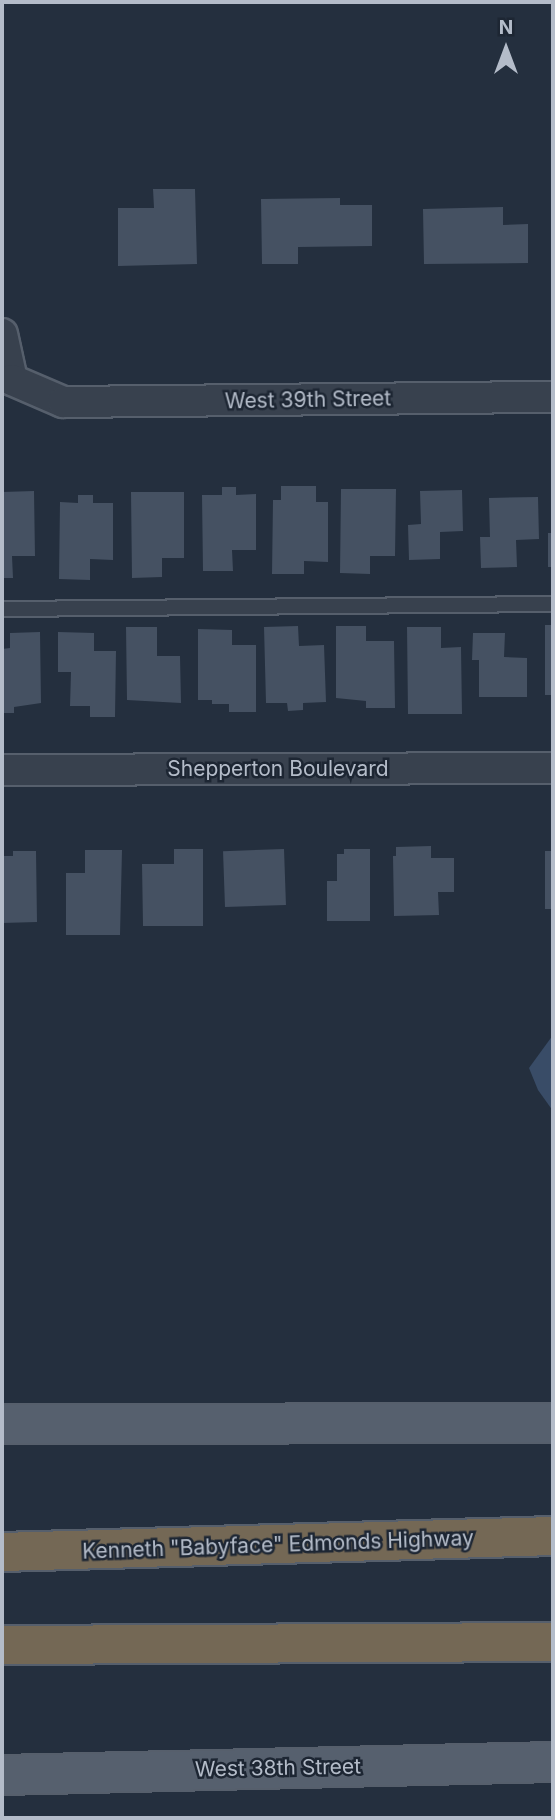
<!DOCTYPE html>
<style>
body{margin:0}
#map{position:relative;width:555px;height:1820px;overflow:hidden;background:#242f3e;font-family:Inter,sans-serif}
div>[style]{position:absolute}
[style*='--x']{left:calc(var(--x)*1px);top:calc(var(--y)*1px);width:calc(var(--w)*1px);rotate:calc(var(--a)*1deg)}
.water>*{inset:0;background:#394c67}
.building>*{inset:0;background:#455162;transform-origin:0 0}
.roads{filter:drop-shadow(2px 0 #565f6c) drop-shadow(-2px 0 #565f6c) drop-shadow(0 2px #565f6c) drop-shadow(0 -2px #565f6c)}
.lane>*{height:14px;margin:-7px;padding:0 7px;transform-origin:7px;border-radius:7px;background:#38414e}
.street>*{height:30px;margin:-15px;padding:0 15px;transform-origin:15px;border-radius:15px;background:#38414e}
.primary>*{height:38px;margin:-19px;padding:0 19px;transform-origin:19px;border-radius:19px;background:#56606e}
.highway>*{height:38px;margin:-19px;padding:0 19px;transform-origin:19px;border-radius:19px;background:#746855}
span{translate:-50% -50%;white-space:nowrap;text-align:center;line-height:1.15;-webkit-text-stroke:5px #1d2633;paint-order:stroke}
.street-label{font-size:21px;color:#b4bcc9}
.frame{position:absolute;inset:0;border:4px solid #b4bcc9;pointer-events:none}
.north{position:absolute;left:471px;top:14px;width:70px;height:70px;-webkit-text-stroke:5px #1d2633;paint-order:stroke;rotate:0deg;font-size:19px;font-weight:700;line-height:28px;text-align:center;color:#b4bcc9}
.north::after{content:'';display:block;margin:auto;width:24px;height:32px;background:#b4bcc9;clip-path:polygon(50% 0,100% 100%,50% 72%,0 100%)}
</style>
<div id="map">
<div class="water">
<i style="clip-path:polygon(553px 1035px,553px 1111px,538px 1090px,529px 1068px)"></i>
</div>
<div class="building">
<i style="clip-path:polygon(153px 189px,195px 189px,197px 264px,118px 266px,118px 208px,154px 208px)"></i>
<i style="clip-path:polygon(340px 198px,340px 205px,372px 205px,372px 246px,298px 247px,298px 264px,262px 264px,261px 199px)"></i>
<i style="clip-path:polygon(503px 207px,503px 225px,528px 224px,528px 263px,424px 264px,423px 209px)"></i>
<i style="clip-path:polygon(281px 486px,316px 486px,316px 502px,328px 502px,328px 562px,304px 561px,304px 574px,272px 574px,273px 500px,281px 500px)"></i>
<i style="clip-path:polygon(222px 487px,236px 487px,236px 495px,256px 494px,256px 550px,232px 550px,233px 571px,203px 571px,202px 495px,222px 495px)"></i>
<i style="clip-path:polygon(341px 489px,396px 489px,395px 556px,370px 556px,370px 574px,340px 573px)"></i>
<i style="clip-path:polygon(462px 490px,463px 531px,440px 532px,440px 559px,409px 560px,408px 525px,421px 524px,420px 491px)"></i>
<i style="clip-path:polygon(34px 491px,35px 556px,12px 556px,13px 578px,2px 578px,2px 492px)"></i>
<i style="clip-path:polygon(131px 492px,184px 492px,184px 558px,162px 558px,162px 577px,132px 578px)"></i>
<i style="clip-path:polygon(78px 495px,93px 495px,93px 503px,113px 503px,113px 560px,90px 559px,90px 580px,59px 579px,60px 502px,78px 503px)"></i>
<i style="clip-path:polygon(538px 497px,539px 539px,516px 540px,517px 567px,481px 568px,480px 537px,490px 537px,489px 498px)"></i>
<i style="left:548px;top:533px;width:5px;height:34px"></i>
<i style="left:545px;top:625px;width:8px;height:70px"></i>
<i style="clip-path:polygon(298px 626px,299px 646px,324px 645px,326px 702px,303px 703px,303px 710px,288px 711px,287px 703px,266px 703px,264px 627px)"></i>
<i style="clip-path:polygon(336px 626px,366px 626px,366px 641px,394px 641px,395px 708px,366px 708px,366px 701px,336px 698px)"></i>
<i style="clip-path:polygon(126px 627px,157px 627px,157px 656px,180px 656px,181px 703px,127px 700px)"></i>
<i style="clip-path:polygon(407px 627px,441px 627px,441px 648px,461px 647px,462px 714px,408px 714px)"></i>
<i style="clip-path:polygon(198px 629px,232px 630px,232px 645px,256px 645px,256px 712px,229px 712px,229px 704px,212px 704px,212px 700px,198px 700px)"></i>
<i style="clip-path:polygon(40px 632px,41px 703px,14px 707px,14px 713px,2px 713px,2px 649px,10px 648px,10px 633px)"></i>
<i style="clip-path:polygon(58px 632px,94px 633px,94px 651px,116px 651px,115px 717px,90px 717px,90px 706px,70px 706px,71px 672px,58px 672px)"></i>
<i style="clip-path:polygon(473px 633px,505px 633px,504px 657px,527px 658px,527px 697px,479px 697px,479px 660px,472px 660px)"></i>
<i style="clip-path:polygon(431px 846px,431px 858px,454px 858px,454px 892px,438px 892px,439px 915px,394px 916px,393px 856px,396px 856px,396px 847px)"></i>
<i style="clip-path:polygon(174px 849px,203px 849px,203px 926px,143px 926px,142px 864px,174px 864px)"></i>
<i style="left:284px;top:849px;width:56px;height:61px;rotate:88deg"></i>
<i style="clip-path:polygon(344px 849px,370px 849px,370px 921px,327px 921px,327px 881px,337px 881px,337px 854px,344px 854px)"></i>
<i style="clip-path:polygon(85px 850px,122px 850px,120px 935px,66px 935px,66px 873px,85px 873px)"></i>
<i style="clip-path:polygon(13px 851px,36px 851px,37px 922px,2px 923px,2px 856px,13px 856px)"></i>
<i style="left:545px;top:851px;width:8px;height:58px"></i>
</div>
<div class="roads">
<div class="lane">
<i style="--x:2;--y:609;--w:551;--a:-0.52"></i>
</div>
<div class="street">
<i style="--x:2;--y:334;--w:47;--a:77.7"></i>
<i style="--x:12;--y:380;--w:56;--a:23.3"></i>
<i style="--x:63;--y:402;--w:490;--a:-0.6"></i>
<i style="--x:2;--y:770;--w:551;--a:-0.21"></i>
</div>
<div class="primary">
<i style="--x:2;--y:1424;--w:551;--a:-0.1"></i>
<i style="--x:2;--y:1775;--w:551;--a:-1.35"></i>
</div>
<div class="highway">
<i style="--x:2;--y:1552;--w:551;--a:-1.66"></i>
<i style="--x:2;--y:1645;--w:551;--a:-0.31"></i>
</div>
</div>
<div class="street-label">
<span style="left:308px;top:400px;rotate:-1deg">West 39th Street</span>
<span style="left:278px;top:769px">Shepperton Boulevard</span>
<span style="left:278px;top:1545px;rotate:-2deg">Kenneth "Babyface" Edmonds Highway</span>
<span style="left:278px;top:1768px;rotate:-1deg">West 38th Street</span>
</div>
<div class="frame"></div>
<div class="north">N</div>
</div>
